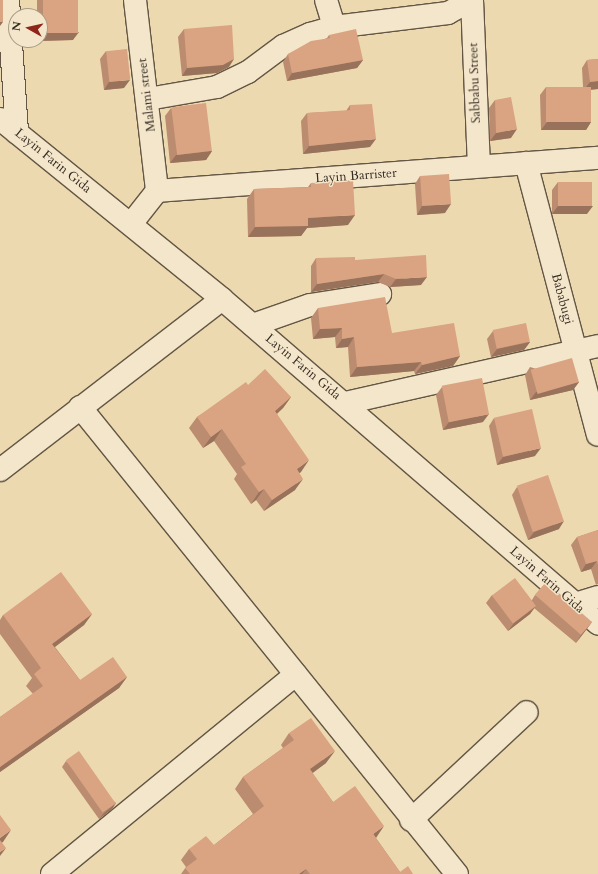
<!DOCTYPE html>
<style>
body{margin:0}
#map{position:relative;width:598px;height:874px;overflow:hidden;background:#edd9af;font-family:Cardo,serif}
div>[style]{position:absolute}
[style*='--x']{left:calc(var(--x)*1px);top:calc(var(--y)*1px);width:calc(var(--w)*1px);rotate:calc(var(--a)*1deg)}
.roads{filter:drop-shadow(1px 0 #635644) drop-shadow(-1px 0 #635644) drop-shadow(0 1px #635644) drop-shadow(0 -1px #635644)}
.minor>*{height:22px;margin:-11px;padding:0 11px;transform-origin:11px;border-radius:11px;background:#f3e6cb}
.wall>*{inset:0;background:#bb8c70}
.shaded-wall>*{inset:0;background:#99725b}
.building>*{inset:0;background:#daa382;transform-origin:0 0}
span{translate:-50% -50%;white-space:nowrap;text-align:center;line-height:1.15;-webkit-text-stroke:3px #f3e6cb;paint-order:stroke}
.street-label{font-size:13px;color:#352a20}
.north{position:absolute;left:8px;top:8px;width:40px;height:40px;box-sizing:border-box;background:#f3e6cb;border:1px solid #a79b87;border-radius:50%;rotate:278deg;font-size:11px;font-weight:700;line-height:16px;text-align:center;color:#352a20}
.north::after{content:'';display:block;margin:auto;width:14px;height:18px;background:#8f2418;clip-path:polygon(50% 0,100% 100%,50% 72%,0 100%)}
</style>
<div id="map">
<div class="roads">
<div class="minor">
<i style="--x:8;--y:0;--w:133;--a:86.1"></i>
<i style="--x:135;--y:0;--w:192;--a:83.4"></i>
<i style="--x:326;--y:0;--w:28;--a:73"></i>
<i style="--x:472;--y:0;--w:166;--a:87.6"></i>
<i style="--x:148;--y:99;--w:70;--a:-9.9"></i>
<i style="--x:217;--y:87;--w:34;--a:-26"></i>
<i style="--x:248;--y:72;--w:44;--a:-36.6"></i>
<i style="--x:283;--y:46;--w:30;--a:-24"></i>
<i style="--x:310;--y:34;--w:25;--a:-16"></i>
<i style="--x:334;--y:27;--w:115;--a:-7"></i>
<i style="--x:448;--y:13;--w:26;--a:-29"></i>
<i style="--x:0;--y:119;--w:286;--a:39"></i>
<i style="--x:222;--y:299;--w:497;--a:40.8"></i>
<i style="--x:526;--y:163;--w:281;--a:75.2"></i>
<i style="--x:131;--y:224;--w:42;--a:-51.8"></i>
<i style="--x:157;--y:191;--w:442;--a:-4.3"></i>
<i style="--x:253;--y:325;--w:60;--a:-19.3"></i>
<i style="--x:310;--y:305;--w:71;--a:-8.9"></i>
<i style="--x:345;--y:403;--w:259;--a:-12.7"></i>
<i style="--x:80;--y:407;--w:600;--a:51.09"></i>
<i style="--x:0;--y:470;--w:280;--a:-37.6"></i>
<i style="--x:575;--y:604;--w:24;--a:-17"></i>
<i style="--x:411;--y:820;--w:158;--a:-43"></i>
<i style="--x:52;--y:874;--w:315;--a:-39.3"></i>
</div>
</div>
<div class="wall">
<i style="clip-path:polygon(37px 0,78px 0,73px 40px,38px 41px,38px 40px,40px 40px,40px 16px,37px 16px)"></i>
<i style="clip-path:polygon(184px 29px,229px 67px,217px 73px,182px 76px,178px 37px)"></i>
<i style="clip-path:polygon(329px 35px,363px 60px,357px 68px,287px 81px,283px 62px,288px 54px,327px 38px)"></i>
<i style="clip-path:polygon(106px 51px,124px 88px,104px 90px,100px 59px)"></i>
<i style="clip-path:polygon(598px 59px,598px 89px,591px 90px,591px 122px,586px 130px,541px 130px,540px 95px,546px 87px,583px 87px,582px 68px,587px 60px)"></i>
<i style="clip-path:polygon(495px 100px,511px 138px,490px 141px,489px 108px)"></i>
<i style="clip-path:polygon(350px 105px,370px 147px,303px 154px,301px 121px,307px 113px,346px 111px)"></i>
<i style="clip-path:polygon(171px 108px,212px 151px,206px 160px,170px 163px,165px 116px)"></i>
<i style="clip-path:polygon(420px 176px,445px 213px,417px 215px,415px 184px)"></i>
<i style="clip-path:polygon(558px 182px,587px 214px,552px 214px,552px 190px)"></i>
<i style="clip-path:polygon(311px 183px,348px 225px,307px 228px,301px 236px,248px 237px,247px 199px,254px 189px,308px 187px)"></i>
<i style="clip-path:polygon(316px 258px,355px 260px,421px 285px,390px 287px,378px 282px,311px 292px,311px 266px)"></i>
<i style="clip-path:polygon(318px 308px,392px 333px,460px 356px,453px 366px,415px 374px,414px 371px,350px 377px,348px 347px,336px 348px,335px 337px,313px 339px,311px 318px)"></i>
<i style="clip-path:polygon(493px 331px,530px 342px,524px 350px,491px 357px,487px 339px)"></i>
<i style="clip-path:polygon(530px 367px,579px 382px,573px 390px,530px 400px,525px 375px)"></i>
<i style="clip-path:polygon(248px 385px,291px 397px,283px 408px,277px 414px,301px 472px,299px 473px,295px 490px,264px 511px,256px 500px,251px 504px,234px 479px,237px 474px,214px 441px,203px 448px,189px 428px,197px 417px)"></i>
<i style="clip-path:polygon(442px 387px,483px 422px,443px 430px,436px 395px)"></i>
<i style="clip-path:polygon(494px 418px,535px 456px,497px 465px,489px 426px)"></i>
<i style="clip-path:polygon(517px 487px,559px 529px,528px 540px,512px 495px)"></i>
<i style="clip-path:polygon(598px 530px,598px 584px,596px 585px,591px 569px,581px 572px,571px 545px,577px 537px)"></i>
<i style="clip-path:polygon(492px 595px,532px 600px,535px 595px,592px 622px,586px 630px,576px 643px,534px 608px,530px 614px,508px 631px,486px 603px)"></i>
<i style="clip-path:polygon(92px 614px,84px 625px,55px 647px,80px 680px,127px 677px,119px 688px,0 772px,0 717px,33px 694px,26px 686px,32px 678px,0 634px,0 620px,3px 615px)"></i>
<i style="clip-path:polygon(289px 733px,326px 763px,312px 773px,333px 802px,376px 838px,400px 872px,413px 874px,181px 874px,186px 867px,181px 860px,189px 849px,214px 845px,253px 814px,235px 789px,243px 777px,283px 748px,281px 745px)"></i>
<i style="clip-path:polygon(66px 761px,116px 803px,112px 809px,99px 819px,62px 767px)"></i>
</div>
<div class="shaded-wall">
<i style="clip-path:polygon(0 22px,3px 22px,0 26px)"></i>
<i style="clip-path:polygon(79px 32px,73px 40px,38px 41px,40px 40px,40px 39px,44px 33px)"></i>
<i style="clip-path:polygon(234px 59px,229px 67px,217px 73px,182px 76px,187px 68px)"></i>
<i style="clip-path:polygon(363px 60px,357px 68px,287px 81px,292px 73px)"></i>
<i style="clip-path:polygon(130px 80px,124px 88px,104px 90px,109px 82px)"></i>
<i style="clip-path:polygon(598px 81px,598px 89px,584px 90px,590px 82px)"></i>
<i style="clip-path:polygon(547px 122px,591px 122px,586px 130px,541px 130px)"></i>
<i style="clip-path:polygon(517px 129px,511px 138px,490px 141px,496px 133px)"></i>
<i style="clip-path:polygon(376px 139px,370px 147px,303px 154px,309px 146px)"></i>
<i style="clip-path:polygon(212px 151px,206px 160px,170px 163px,176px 155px)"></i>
<i style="clip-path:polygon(451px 204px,445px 213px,417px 215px,422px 206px)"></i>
<i style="clip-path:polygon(558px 206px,593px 206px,587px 214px,552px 214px)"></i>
<i style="clip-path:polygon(355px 215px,348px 225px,307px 228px,301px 236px,248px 237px,255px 227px,308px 218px)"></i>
<i style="clip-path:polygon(384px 274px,378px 282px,311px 292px,317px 284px)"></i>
<i style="clip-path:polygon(427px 277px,421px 285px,390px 287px,396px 279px)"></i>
<i style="clip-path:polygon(342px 328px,335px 337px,313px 339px,320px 329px)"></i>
<i style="clip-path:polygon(354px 337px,348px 347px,336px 348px,342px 339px)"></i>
<i style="clip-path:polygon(530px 342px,524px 350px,491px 357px,497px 349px)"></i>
<i style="clip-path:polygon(460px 356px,453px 366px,415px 374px,422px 365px)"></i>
<i style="clip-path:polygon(421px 362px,414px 371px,350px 377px,357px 367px)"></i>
<i style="clip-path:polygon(579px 382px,573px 390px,530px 400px,536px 392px)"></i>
<i style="clip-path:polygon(291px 397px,283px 408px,267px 422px,275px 411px)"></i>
<i style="clip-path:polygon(489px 414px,483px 422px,443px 430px,449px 422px)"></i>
<i style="clip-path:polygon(222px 429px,214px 441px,203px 448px,211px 437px)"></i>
<i style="clip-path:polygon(541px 448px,535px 456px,497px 465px,503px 457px)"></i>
<i style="clip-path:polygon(309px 460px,301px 472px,289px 480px,297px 469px)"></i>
<i style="clip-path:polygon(303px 479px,295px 490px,264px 511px,272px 500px)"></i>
<i style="clip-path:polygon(264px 489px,256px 500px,251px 504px,259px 492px)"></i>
<i style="clip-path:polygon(564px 521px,559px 529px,528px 540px,534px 532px)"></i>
<i style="clip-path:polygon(597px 561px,591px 569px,581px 572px,586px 564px)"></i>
<i style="clip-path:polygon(536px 606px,530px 614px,508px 631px,514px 623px)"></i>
<i style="clip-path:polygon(92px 614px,84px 625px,44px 655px,52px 644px)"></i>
<i style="clip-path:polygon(592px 622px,586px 630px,576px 643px,581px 635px)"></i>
<i style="clip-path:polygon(127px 677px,119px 688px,0 772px,0 767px)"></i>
<i style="clip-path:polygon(335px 751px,326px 763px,302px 781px,310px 769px)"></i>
<i style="clip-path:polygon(116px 803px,112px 809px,99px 819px,104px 813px)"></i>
<i style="clip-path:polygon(384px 826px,376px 838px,373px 834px)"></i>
<i style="clip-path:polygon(11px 830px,3px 842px,0 844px,0 838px)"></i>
<i style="clip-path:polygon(6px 848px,0 856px,0 852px)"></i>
<i style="clip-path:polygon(306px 869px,302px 874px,299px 874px)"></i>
</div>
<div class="building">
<i style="left:0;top:0;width:3px;height:22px"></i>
<i style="left:43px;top:0;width:35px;height:33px"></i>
<i style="clip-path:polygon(232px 25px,234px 59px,223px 65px,187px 68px,184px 29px)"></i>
<i style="clip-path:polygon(356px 29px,363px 60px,292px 73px,288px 54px,311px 41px,330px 38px,329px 35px)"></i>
<i style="left:127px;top:49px;width:31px;height:21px;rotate:84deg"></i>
<i style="clip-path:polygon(598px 59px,598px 81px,590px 82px,587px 60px)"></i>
<i style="left:546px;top:87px;width:45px;height:35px"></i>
<i style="clip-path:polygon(511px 97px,517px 129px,496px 133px,495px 100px)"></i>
<i style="left:206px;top:103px;width:48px;height:35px;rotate:83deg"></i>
<i style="clip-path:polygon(372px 104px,376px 139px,309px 146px,307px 113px,350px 110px,350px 105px)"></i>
<i style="left:449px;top:174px;width:30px;height:29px;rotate:86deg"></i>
<i style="clip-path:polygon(353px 180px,355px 215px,308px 218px,308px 226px,255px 227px,254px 189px,311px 187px,311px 183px)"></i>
<i style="left:558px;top:182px;width:34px;height:24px"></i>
<i style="clip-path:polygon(426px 255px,427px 277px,396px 279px,384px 274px,317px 284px,316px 258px,355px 257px,355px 260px)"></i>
<i style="clip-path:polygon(385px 297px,392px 333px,454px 323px,460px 356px,422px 365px,421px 362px,357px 367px,354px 337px,342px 339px,342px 328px,320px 329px,318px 308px)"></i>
<i style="left:526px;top:323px;width:19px;height:34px;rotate:78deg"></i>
<i style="left:572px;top:358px;width:25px;height:43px;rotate:74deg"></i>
<i style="clip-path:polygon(265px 369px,291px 397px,275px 411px,309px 460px,297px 469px,303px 479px,272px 500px,264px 489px,259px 492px,241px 467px,246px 464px,222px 429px,211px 437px,197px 417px,246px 382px,248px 385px)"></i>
<i style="left:482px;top:378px;width:37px;height:41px;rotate:79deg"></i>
<i style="left:532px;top:409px;width:40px;height:39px;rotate:77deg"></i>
<i style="left:548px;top:475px;width:49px;height:33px;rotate:71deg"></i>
<i style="clip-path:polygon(598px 530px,598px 565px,597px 561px,586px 564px,577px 537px)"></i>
<i style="clip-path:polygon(61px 572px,92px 614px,52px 644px,80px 680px,113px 657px,127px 677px,0 767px,0 717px,43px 686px,34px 674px,41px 668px,3px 615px)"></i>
<i style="left:515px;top:578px;width:35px;height:29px;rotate:53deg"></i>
<i style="left:546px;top:582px;width:61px;height:17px;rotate:41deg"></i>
<i style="clip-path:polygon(311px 718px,335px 751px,310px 769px,333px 802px,355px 786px,384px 826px,373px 834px,400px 872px,408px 866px,413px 874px,310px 874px,306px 869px,299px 874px,190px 874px,185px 868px,197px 859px,189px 849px,206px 836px,214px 845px,264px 806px,243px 777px,294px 740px,289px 733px)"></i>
<i style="left:79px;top:751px;width:64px;height:16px;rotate:55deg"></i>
<i style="clip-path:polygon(0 815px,11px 830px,0 838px)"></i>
<i style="clip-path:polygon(0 840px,6px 848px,0 852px)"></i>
</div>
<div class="street-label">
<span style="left:475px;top:83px;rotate:-92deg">Sabbabu Street</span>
<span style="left:147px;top:95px;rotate:-97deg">Malami street</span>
<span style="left:53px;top:161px;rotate:39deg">Layin Farin Gida</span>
<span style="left:356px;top:176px;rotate:-4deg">Layin Barrister</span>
<span style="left:562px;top:299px;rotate:75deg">Bababugi</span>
<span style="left:303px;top:367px;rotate:40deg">Layin Farin Gida</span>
<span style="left:547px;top:580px;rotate:41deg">Layin Farin Gida</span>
</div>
<div class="north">N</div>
</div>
